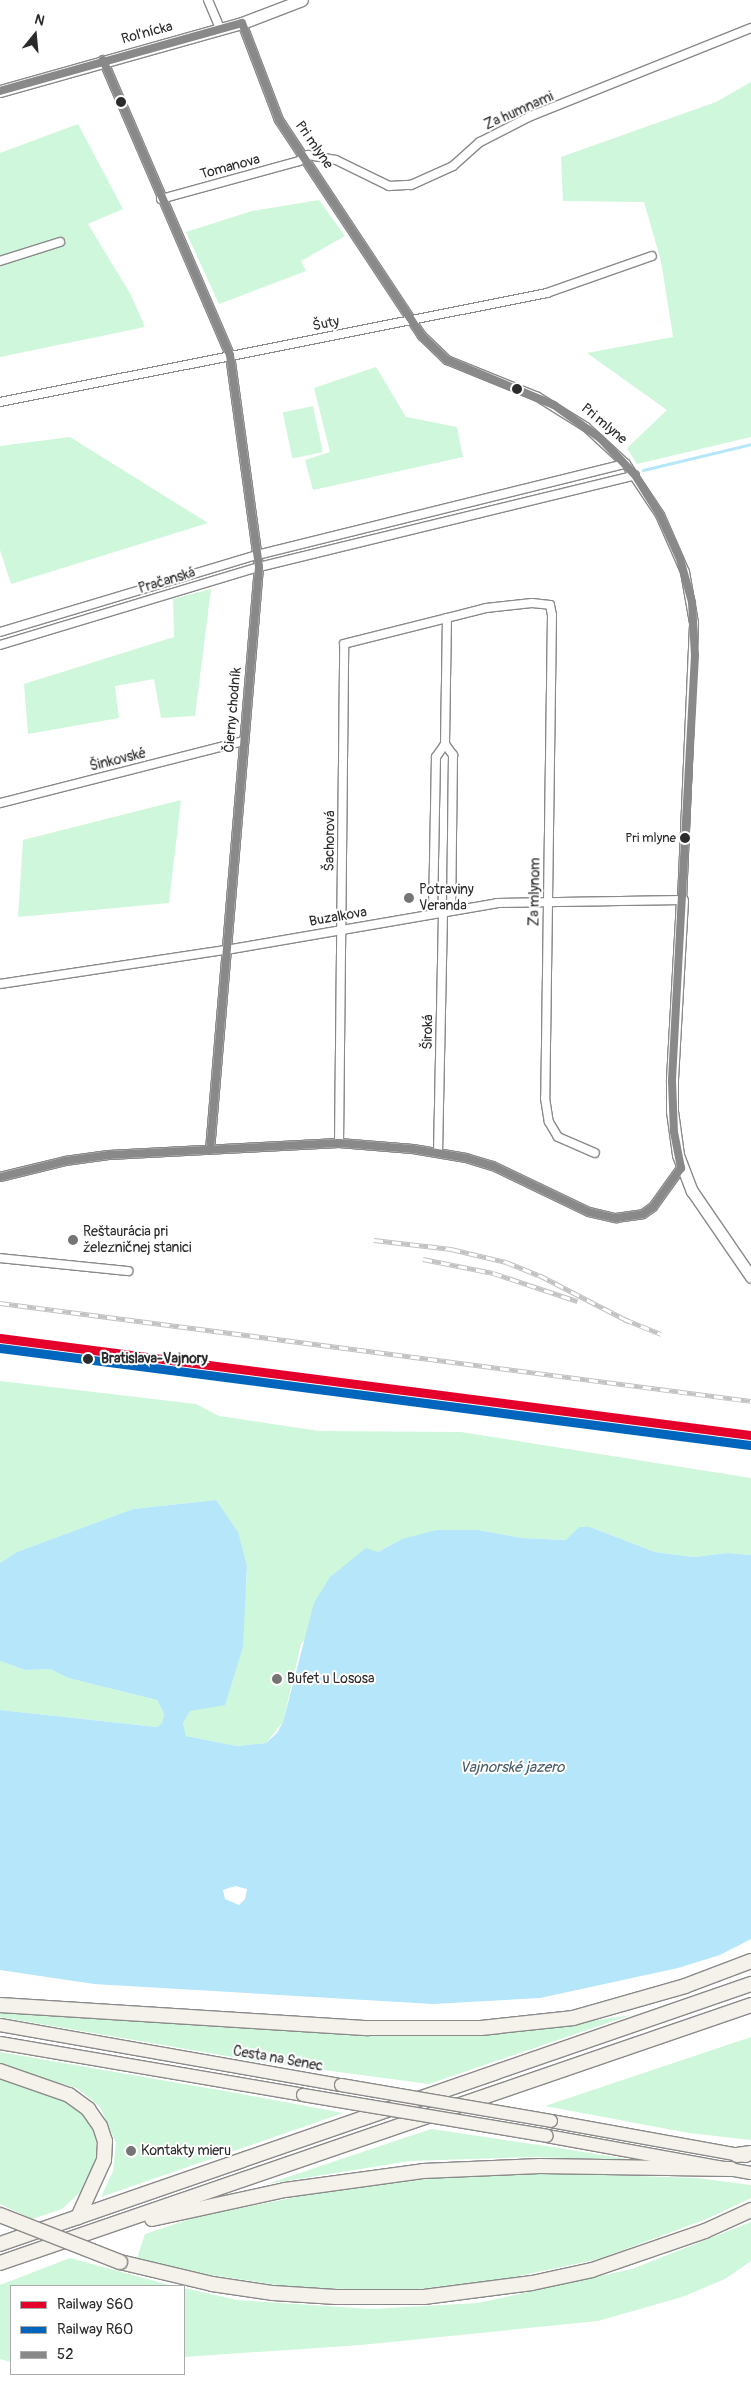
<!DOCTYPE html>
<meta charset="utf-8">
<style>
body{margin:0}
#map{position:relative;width:751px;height:2385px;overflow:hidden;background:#fff;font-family:Pangolin,sans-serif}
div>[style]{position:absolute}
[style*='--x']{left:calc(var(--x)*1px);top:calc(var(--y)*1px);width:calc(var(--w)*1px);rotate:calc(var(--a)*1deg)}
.green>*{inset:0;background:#cff7db;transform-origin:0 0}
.water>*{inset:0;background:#b5e6f9}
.stream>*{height:3px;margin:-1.5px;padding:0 1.5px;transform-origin:1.5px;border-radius:1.5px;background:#b5e6f9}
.roads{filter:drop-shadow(1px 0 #8a8a8a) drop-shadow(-1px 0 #8a8a8a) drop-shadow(0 1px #8a8a8a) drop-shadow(0 -1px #8a8a8a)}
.street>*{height:8px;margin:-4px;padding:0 4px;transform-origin:4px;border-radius:4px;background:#fff}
.secondary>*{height:11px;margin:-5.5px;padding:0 5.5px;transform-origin:5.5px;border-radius:5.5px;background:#fff}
.primary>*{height:12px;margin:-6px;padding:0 6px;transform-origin:6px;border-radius:6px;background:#f5f1eb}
.highway>*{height:14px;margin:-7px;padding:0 7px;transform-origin:7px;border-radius:7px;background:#f5f1eb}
.rail>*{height:5px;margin-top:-2.5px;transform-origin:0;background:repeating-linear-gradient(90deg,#fff 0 9px,#c2c2c2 0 18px);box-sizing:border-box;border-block:1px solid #c2c2c2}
.bridges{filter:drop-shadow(1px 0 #8a8a8a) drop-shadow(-1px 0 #8a8a8a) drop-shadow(0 1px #8a8a8a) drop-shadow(0 -1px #8a8a8a)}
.primary-bridge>*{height:12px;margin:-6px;padding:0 6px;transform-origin:6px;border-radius:6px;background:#f5f1eb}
.highway-bridge>*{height:14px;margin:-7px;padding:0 7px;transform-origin:7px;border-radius:7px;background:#f5f1eb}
.bus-1>*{height:8px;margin:-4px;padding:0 4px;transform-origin:4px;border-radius:4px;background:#898989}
.rail-1>*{height:9px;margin:-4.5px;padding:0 4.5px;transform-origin:4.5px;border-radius:4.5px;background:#e4002b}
.rail-2>*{height:9px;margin:-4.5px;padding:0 4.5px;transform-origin:4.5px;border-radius:4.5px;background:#0065bd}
.dots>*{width:14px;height:14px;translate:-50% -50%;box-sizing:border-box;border:2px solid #fff;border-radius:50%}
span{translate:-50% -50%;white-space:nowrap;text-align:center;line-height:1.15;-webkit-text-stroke:4px #fff;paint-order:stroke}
.bus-label{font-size:13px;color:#2b2b2b}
.right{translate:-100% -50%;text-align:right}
.street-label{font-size:14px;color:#2b2b2b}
.poi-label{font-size:14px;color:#2b2b2b}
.left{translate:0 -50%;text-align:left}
.stop-label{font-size:14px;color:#2b2b2b;font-weight:700}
.water-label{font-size:15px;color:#4b6068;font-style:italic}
.legend{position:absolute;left:10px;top:2285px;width:175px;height:90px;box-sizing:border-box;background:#fff;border:1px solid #aaa;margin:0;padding:6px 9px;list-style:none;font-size:15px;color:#2b2b2b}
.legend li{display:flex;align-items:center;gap:10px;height:25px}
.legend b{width:25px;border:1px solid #aaa}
.north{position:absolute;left:10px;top:10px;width:50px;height:50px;-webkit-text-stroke:4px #fff;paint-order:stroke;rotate:17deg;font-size:14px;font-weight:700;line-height:20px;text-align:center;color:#2b2b2b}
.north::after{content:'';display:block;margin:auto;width:18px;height:22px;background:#2b2b2b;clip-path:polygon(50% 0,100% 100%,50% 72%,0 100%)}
</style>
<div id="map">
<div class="green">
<i style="clip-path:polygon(751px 82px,751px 437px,637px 464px,627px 448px,667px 410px,587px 353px,673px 337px,661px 261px,644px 202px,563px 201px,561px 157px,716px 102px)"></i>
<i style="clip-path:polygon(78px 124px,123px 209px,88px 224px,131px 295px,145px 327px,0 357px,0 153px)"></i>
<i style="clip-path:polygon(319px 200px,345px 236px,301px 261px,306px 271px,219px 304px,186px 232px,252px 211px)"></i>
<i style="clip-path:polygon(376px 367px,406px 417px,457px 427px,463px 457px,313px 490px,305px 460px,330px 452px,314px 388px)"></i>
<i style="left:313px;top:406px;width:47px;height:31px;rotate:78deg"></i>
<i style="clip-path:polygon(70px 437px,208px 523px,11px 584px,0 550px,0 446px)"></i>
<i style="clip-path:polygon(211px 589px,195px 716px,161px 718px,154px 679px,115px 686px,119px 718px,28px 734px,24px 684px,174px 637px,173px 599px)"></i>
<i style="clip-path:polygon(181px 800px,169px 903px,18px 917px,23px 840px)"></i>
<i style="clip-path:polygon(0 1381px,196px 1404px,219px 1416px,319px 1431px,461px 1432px,751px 1478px,751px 1555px,728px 1553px,694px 1557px,655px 1552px,590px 1527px,579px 1527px,567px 1540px,522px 1538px,478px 1530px,402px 1539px,378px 1552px,301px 1644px,283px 1722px,266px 1743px,237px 1746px,186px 1736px,183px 1723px,246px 1590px,247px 1566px,216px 1500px,133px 1509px,17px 1552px,0 1563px)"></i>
<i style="clip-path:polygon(0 1661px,25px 1670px,50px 1669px,68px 1678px,157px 1700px,164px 1714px,162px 1723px,157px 1727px,0 1710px)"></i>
<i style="clip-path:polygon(0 2011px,399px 2035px,518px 2032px,631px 2015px,429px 2084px,256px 2061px,0 2017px)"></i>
<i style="clip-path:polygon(751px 2037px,751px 2140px,689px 2133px,545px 2106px)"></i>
<i style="clip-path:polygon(0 2052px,236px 2093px,343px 2113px,101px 2197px,113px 2171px,116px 2143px,100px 2107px,77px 2088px,0 2066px)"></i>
<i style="clip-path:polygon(0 2079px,72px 2103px,87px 2120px,96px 2137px,96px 2167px,86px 2187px,62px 2209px,32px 2219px,0 2204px)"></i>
<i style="clip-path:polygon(431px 2129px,546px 2146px,633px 2160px,533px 2157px,410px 2161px,267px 2184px)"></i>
<i style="clip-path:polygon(545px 2173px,697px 2178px,751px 2185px,751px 2198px,709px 2218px,599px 2259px,500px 2280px,401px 2291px,291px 2287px,211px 2275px,137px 2258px,145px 2234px,196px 2217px,331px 2190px,445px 2177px)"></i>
<i style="clip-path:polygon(751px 2222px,751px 2261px,725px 2279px,682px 2297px,598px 2321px,361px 2345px,184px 2357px,184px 2288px,237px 2300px,371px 2309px,478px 2303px,632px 2269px)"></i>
<i style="clip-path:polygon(70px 2258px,173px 2286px,11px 2286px,11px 2362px,0 2359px,0 2285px)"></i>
</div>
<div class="water">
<i style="clip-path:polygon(evenodd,216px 1500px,238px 1532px,247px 1566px,243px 1647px,225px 1705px,190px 1711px,183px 1723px,186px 1736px,237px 1746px,266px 1743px,277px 1733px,283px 1722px,314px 1603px,330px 1577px,366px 1548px,378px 1552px,402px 1539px,437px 1530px,478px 1530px,522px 1538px,566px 1540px,579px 1527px,590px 1527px,655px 1552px,694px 1557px,728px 1553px,751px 1555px,751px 1939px,720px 1955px,678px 1968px,540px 1998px,433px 2004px,94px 1984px,0 1970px,0 1710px,157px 1727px,162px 1723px,164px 1714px,157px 1700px,68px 1678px,50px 1669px,25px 1670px,0 1661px,0 1563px,17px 1552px,133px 1509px,216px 1500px,235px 1886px,247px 1889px,245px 1899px,239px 1905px,225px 1899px,223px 1890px,235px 1886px)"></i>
</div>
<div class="stream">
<i style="--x:643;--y:470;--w:111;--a:-13.5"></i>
</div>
<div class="roads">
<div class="street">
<i style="--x:208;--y:0;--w:30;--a:67"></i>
<i style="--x:103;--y:60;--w:321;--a:66.7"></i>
<i style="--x:230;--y:355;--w:214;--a:82.2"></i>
<i style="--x:259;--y:567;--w:585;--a:94.8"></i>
<i style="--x:161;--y:199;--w:143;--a:-15.4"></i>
<i style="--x:299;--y:161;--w:11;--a:-34"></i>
<i style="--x:308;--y:155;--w:28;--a:10"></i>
<i style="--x:336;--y:160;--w:59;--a:26.1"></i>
<i style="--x:389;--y:186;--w:22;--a:-3"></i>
<i style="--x:411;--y:185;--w:46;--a:-24.3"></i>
<i style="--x:453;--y:166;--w:36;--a:-42"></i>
<i style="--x:480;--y:142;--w:57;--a:-27"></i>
<i style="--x:531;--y:116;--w:237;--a:-21.8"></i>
<i style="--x:0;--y:261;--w:63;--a:-17.6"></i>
<i style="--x:0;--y:402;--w:558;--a:-11.27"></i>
<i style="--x:547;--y:293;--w:111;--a:-19.4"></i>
<i style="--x:0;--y:632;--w:268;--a:-16.7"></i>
<i style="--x:257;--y:555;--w:380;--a:-13.9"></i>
<i style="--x:0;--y:645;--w:270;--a:-16.8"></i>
<i style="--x:259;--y:567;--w:387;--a:-13.7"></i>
<i style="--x:445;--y:744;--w:14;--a:54"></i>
<i style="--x:453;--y:755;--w:155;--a:90.7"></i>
<i style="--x:0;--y:803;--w:251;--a:-14.3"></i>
<i style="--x:433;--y:913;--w:156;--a:-88.9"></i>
<i style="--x:436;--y:757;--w:16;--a:-55"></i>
<i style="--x:445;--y:744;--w:126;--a:-89.1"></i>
<i style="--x:447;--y:618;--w:40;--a:-14.4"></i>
<i style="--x:486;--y:608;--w:46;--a:-6.2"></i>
<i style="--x:532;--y:603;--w:18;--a:6"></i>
<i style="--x:550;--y:605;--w:10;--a:79"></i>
<i style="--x:552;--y:615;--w:483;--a:90.8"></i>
<i style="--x:545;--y:1098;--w:24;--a:81"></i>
<i style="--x:549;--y:1122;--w:17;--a:59"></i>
<i style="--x:558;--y:1137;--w:40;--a:23.4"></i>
<i style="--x:0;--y:984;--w:229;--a:-8.6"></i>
<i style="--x:226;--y:950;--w:275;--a:-9.8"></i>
<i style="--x:497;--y:903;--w:185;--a:-0.9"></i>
<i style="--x:682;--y:900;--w:277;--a:-87.5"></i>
<i style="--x:694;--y:623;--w:52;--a:-100"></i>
<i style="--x:685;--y:572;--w:62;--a:-113.7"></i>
<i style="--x:660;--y:515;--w:61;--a:-123.7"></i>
<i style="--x:626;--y:464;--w:54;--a:-137.2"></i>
<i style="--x:586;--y:427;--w:57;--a:-148"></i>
<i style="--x:538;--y:397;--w:98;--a:-157.9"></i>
<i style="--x:447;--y:360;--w:35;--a:-136"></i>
<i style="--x:422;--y:336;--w:259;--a:-123.5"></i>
<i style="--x:279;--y:120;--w:104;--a:-110.9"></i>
<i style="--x:339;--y:1143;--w:499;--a:-89.4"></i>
<i style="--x:344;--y:644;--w:106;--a:-14.2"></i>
<i style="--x:438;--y:1153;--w:242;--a:-88.8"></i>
<i style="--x:0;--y:1177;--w:67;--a:-13.8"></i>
<i style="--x:65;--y:1161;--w:44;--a:-7.8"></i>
<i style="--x:109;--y:1155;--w:230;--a:-3"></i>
<i style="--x:339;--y:1143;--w:74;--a:4.6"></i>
<i style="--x:413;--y:1149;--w:54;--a:9.6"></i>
<i style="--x:466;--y:1158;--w:28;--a:17"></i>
<i style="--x:493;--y:1166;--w:106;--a:25.6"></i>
<i style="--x:589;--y:1212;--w:28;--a:13"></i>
<i style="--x:616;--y:1218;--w:27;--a:-8"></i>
<i style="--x:643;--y:1214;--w:12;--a:-35"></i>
<i style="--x:653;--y:1207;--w:48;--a:-54.3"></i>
<i style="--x:0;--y:1258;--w:129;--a:5.8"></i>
</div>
<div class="secondary">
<i style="--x:0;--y:91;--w:251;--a:-15.7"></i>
<i style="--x:242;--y:23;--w:64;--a:-21"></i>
<i style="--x:682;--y:900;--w:181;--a:93.2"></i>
<i style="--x:672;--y:1081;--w:30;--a:90"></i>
<i style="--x:672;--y:1111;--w:44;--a:82.2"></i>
<i style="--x:678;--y:1155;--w:39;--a:69"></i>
<i style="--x:692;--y:1191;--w:104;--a:55.5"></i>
</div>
<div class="primary">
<i style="--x:0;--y:2025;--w:346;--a:10"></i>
<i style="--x:0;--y:2043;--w:307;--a:9.7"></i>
<i style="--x:551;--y:2121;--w:198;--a:10.2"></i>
<i style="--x:547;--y:2136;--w:207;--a:10.3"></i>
</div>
<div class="highway">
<i style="--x:0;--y:2005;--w:369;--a:3.6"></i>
<i style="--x:368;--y:2028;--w:113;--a:0"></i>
<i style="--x:481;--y:2028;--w:93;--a:-6.2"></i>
<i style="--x:573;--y:2018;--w:116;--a:-15.9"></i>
<i style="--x:685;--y:1986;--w:71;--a:-20.7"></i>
<i style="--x:0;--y:2071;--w:73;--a:19.2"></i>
<i style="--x:69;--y:2095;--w:24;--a:36"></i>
<i style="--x:88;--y:2109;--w:21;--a:55"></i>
<i style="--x:100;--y:2126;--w:16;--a:72"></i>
<i style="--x:105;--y:2141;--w:19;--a:93"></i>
<i style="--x:104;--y:2160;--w:63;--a:114.5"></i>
<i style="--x:737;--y:2155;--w:14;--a:-8"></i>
<i style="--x:152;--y:2219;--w:136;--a:-12.3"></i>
<i style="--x:285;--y:2190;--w:139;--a:-7.8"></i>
<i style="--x:423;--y:2171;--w:117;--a:-2.4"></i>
<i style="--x:540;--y:2166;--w:191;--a:0.9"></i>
<i style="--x:0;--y:2244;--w:795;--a:-19.1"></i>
<i style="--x:120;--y:2262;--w:95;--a:13.4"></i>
<i style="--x:212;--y:2284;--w:62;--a:8.4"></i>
<i style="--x:273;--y:2293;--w:63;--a:3.6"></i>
<i style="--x:336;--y:2297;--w:88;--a:0"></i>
<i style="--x:424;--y:2297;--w:109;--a:-7.4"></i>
<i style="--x:532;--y:2283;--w:61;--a:-12.2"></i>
<i style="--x:592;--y:2270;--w:120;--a:-19"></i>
<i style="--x:705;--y:2231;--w:51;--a:-24.5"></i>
<i style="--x:0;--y:2263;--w:794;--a:-18.96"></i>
</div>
</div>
<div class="rail">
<i style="--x:374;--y:1240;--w:78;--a:6.7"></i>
<i style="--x:451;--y:1249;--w:57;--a:13.3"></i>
<i style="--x:506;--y:1262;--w:35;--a:22"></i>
<i style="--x:539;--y:1275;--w:102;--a:27.3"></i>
<i style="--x:423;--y:1259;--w:71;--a:11.3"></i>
<i style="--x:493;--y:1273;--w:89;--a:18.4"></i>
<i style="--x:0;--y:1303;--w:757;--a:7.43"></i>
<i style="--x:624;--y:1319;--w:40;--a:22"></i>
</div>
<div class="bridges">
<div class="primary-bridge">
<i style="--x:341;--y:2085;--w:213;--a:9.7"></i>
<i style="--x:303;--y:2095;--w:247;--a:9.5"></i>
</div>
<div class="highway-bridge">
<i style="--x:0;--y:2215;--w:129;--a:21.4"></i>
</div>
</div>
<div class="bus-1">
<i style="--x:242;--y:23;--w:104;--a:69.1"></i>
<i style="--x:279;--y:120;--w:259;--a:56.5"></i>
<i style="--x:422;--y:336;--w:35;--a:44"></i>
<i style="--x:447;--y:360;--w:116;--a:22.8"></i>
<i style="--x:554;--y:405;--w:57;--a:35.7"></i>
<i style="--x:600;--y:438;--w:51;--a:46.6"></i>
<i style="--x:635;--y:475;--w:47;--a:58"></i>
<i style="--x:660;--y:515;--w:48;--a:65.6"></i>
<i style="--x:680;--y:559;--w:45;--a:74.4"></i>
<i style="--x:692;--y:602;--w:53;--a:86.8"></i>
<i style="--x:695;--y:655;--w:427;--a:93.1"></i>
<i style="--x:672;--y:1081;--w:51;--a:87.8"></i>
<i style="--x:674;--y:1132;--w:37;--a:79"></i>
<i style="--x:103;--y:60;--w:321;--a:66.7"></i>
<i style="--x:230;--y:355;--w:214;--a:82.2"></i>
<i style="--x:259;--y:567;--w:585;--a:94.8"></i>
<i style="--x:0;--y:91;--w:251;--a:-15.7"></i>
<i style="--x:0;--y:1177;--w:67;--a:-13.8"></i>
<i style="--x:65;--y:1161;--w:44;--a:-7.8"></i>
<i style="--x:109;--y:1155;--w:230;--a:-3"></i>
<i style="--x:339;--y:1143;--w:74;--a:4.6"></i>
<i style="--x:413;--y:1149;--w:54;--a:9.6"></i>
<i style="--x:466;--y:1158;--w:28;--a:17"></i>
<i style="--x:493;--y:1166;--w:106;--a:25.6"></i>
<i style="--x:589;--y:1212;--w:28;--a:13"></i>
<i style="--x:616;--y:1218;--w:27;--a:-8"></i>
<i style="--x:643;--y:1214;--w:12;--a:-35"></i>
<i style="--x:653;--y:1207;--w:48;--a:-54.3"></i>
</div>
<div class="rail-1">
<i style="--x:0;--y:1338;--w:757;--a:7.36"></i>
</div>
<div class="rail-2">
<i style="--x:0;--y:1348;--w:756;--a:7.37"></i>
</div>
<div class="dots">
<i style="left:121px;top:102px;background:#2b2b2b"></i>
<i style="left:517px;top:389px;background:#2b2b2b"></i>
<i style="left:685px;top:838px;background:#2b2b2b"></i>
<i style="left:409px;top:898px;background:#757575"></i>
<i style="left:73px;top:1240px;background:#757575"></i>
<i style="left:88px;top:1359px;background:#2b2b2b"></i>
<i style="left:277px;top:1679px;background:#757575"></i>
<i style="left:131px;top:2151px;background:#757575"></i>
</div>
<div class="bus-label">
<span class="right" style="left:676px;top:838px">Pri mlyne</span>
</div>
<div class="street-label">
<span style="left:147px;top:33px;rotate:-15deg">Roľnícka</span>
<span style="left:519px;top:111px;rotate:-24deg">Za humnami</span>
<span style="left:314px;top:145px;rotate:55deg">Pri mlyne</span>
<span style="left:230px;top:167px;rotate:-15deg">Tomanova</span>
<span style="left:326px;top:324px;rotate:-11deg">Šuty</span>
<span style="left:604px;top:424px;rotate:40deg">Pri mlyne</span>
<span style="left:167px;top:581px;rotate:-17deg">Pračanská</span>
<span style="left:233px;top:710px;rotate:-85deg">Čierny chodník</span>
<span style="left:118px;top:760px;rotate:-14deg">Šinkovské</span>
<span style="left:330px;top:841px;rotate:-89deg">Šachorová</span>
<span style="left:535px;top:892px;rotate:-89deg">Za mlynom</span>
<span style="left:338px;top:917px;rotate:-10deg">Buzalkova</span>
<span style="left:428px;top:1032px;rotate:-89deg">Široká</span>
<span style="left:278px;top:2059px;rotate:10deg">Cesta na Senec</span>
</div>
<div class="poi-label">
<span class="left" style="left:419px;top:898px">Potraviny<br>Veranda</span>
<span class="left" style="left:83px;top:1240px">Reštaurácia pri<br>železničnej stanici</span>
<span class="left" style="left:287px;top:1679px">Bufet u Lososa</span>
<span class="left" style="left:141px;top:2151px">Kontakty mieru</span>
</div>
<div class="stop-label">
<span class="left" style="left:101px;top:1359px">Bratislava-Vajnory</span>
</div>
<div class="water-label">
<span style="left:512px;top:1768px">Vajnorské jazero</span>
</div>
<ul class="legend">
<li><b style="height:6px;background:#e4002b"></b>Railway S60</li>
<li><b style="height:6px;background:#0065bd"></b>Railway R60</li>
<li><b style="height:6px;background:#898989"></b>52</li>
</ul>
<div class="north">N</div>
</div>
